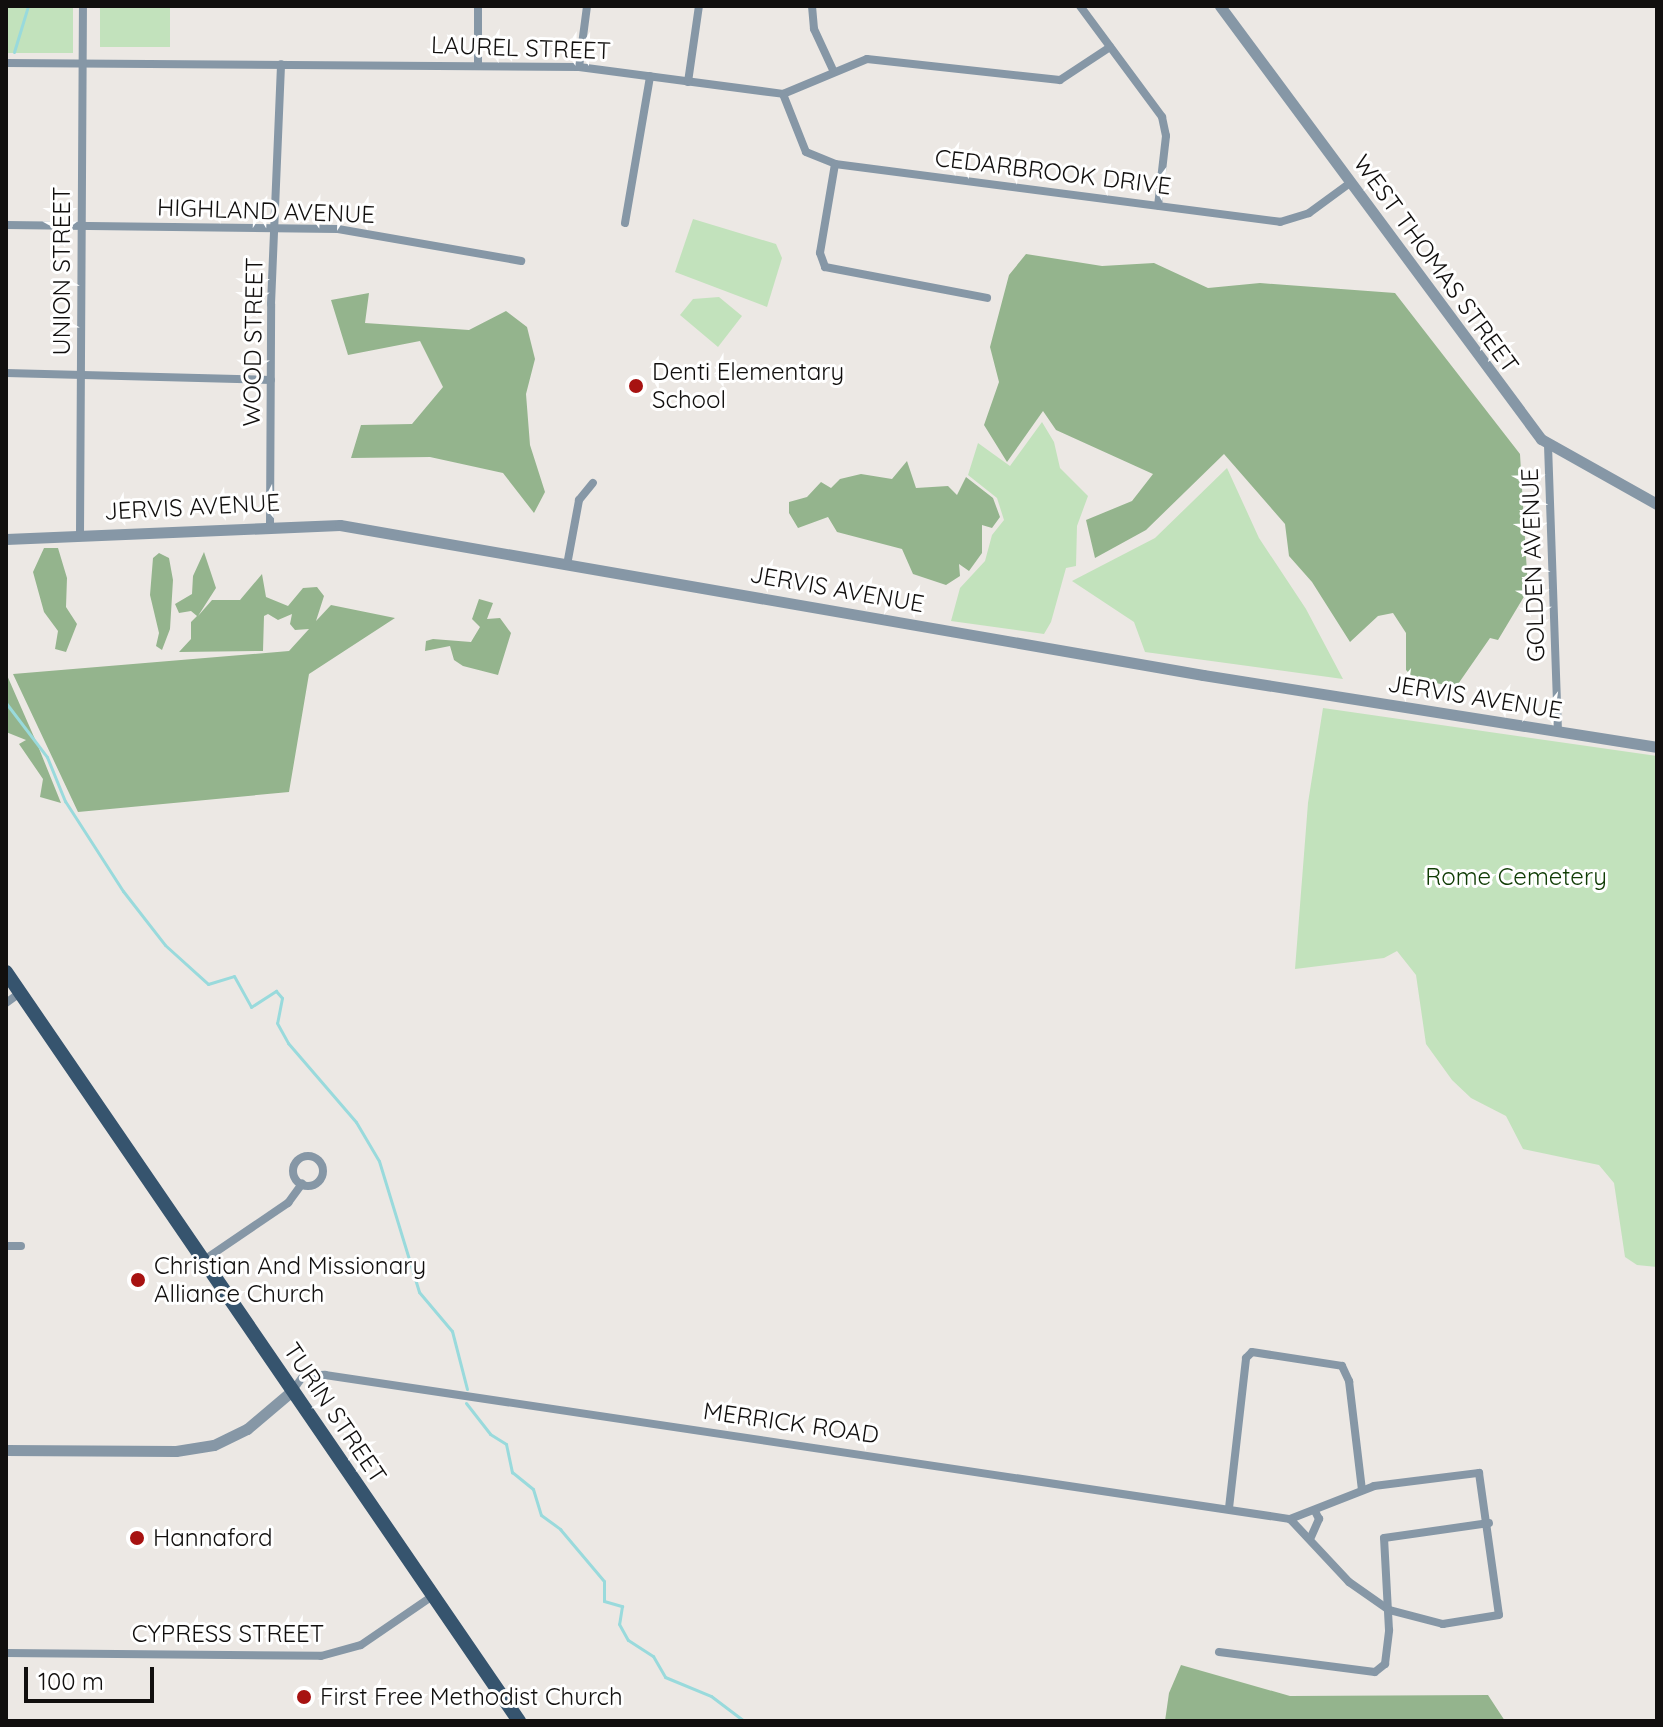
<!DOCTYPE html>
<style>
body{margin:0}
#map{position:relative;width:1663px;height:1727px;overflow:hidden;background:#ece8e4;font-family:Quicksand,sans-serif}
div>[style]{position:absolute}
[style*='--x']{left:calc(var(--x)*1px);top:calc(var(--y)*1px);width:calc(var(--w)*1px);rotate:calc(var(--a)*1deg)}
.green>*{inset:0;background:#c2e2bc;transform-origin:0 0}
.forest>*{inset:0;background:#94b48d}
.stream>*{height:3px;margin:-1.5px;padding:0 1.5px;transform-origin:1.5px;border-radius:1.5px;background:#99dadc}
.minor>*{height:8px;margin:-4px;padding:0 4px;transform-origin:4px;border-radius:4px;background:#8697a6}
.minor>.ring{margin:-4px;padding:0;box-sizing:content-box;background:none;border:8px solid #8697a6;border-radius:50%}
.tertiary>*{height:11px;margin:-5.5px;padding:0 5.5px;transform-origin:5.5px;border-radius:5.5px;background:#8697a6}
.primary>*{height:14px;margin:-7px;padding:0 7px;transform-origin:7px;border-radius:7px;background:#36546e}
.dots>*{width:22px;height:22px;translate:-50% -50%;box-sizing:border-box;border:4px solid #fff;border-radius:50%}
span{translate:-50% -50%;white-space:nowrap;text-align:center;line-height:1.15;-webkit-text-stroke:6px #fff;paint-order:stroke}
.street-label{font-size:24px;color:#110f0e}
.poi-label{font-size:24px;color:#110f0e}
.left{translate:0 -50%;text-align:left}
.park-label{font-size:24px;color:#0f3c04}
.frame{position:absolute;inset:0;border:8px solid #110f0e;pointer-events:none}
.scale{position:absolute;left:24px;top:1667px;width:130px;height:36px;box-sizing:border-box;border:4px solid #110f0e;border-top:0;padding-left:10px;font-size:24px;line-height:28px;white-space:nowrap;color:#110f0e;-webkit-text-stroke:6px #fff;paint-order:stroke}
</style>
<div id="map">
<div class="green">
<i style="left:6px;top:6px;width:67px;height:47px"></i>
<i style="left:100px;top:6px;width:70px;height:41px"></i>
<i style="clip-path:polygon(693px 219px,776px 244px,782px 258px,767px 307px,675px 272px)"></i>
<i style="clip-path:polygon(719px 297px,742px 316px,718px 347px,680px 315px,693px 299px)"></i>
<i style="clip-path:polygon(1042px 422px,1054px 442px,1060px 468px,1088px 496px,1077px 526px,1076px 566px,1066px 568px,1051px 622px,1044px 634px,951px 621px,960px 588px,985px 561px,992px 535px,1004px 520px,997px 498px,968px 475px,978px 443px,1010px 466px)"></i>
<i style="clip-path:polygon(1227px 468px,1259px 538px,1306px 609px,1343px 679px,1145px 652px,1134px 622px,1072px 581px,1155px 538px)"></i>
<i style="clip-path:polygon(1323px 708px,1657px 756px,1657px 1267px,1637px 1265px,1625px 1257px,1614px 1183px,1599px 1165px,1523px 1149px,1506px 1116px,1471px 1098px,1452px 1080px,1426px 1044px,1416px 975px,1397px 951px,1384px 958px,1295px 969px,1308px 803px)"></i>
</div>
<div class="forest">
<i style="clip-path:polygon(1026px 254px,1102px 266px,1154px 263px,1208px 288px,1260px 283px,1395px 293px,1520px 454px,1528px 590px,1498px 640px,1490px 638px,1456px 687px,1415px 679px,1406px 670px,1406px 633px,1393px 613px,1378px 616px,1350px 642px,1312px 582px,1289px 556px,1285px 524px,1224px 454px,1146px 530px,1095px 558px,1086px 520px,1132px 501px,1153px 474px,1056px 430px,1043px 411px,1007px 462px,984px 425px,999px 382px,990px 347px,1009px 275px)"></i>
<i style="clip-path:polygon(369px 293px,365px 323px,469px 330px,506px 311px,527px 327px,535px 359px,526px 394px,530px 445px,545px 492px,534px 513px,503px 473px,430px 457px,351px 458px,361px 425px,412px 424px,443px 387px,420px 341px,348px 355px,331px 300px)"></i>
<i style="clip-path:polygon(907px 461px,916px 488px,948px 486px,957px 495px,966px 477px,993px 498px,1000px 517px,992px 528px,982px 525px,982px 553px,969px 571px,959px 564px,960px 576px,946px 585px,913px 574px,902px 549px,837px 532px,828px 517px,798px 528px,789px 513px,789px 502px,807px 497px,821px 482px,831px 488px,840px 479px,861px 474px,892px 479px)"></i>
<i style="clip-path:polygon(44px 548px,58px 548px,67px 578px,66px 607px,77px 624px,66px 652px,55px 649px,58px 631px,44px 612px,33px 572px)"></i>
<i style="clip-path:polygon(204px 552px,216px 588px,198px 616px,212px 600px,240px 600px,262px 574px,266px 597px,288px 606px,303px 588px,317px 587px,324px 596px,316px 621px,331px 605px,395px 618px,309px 674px,289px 792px,78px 812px,13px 674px,289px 651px,309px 629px,295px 630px,290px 624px,292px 614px,278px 620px,268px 614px,264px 616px,263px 651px,179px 652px,191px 639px,191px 622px,197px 616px,191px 611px,179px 613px,175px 604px,192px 594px,193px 576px)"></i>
<i style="clip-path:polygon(159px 553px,169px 558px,173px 580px,170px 629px,162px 650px,156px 646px,159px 633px,150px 595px,153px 558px)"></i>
<i style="clip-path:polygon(479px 599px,493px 603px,487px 619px,500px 618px,511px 633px,498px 675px,463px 666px,454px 660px,450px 646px,425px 651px,426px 641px,433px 639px,471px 642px,480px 627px,472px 619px)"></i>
<i style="clip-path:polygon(6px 673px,38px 746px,61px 803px,40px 797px,43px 779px,19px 744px,26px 740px,6px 732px)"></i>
<i style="clip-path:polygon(1181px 1665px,1290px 1696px,1488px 1695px,1505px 1721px,1165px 1721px,1169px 1693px)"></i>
</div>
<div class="stream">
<i style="--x:14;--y:52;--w:48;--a:-73.1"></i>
<i style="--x:6;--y:703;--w:68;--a:52.8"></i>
<i style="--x:47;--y:757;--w:48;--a:67.8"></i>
<i style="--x:65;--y:801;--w:107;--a:57.2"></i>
<i style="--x:123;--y:891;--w:68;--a:52.1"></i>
<i style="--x:165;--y:945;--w:58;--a:42.2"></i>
<i style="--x:208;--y:984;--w:27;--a:-17"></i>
<i style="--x:234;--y:976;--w:35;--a:61"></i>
<i style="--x:251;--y:1007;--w:30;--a:-33"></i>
<i style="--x:276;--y:991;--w:9;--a:49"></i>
<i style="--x:282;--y:998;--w:25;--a:101"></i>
<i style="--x:277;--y:1023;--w:23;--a:61"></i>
<i style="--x:288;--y:1043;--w:104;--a:49.3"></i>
<i style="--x:356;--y:1122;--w:45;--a:59.5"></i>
<i style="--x:379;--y:1161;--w:137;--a:73"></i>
<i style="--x:419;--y:1292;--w:51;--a:49.8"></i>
<i style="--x:452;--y:1331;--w:60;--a:75.5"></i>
<i style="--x:466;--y:1403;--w:39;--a:52"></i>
<i style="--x:490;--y:1434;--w:19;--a:32"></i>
<i style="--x:506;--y:1444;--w:29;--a:78"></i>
<i style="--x:512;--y:1472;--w:27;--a:39"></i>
<i style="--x:533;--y:1489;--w:27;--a:73"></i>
<i style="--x:541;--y:1515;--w:24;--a:36"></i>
<i style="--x:560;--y:1529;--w:68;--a:49.8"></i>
<i style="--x:604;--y:1581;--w:20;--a:90"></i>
<i style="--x:604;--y:1601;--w:19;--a:16"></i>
<i style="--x:622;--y:1606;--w:18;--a:99"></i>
<i style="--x:619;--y:1624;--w:18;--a:61"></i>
<i style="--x:628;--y:1640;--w:30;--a:33"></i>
<i style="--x:653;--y:1656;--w:24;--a:60"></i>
<i style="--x:665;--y:1677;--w:50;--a:22.4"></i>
<i style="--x:711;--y:1696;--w:41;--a:37.1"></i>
</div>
<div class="minor">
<i style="--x:812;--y:6;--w:23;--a:85"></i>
<i style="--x:814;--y:29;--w:45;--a:65.1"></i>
<i style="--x:1080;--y:6;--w:138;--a:53.5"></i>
<i style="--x:1162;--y:117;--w:19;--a:78"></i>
<i style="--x:1166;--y:136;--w:70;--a:96.5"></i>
<i style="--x:6;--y:63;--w:573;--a:0.4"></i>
<i style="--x:579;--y:67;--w:206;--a:7.5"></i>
<i style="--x:783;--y:94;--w:91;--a:-22.6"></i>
<i style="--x:867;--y:59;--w:194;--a:6.2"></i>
<i style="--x:1060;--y:80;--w:60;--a:-33.4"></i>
<i style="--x:478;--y:64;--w:58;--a:-90"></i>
<i style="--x:579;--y:67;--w:62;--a:-82.5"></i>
<i style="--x:688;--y:82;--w:77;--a:-81.8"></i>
<i style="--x:783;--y:94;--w:62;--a:68.4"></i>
<i style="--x:806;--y:152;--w:31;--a:22"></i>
<i style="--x:835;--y:164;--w:449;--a:7.4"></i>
<i style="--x:1280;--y:222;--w:30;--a:-17"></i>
<i style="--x:1309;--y:213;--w:51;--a:-36.2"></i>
<i style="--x:835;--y:164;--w:90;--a:99.6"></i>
<i style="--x:820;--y:253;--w:15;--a:70"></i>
<i style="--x:825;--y:267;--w:165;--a:10.8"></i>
<i style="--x:625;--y:223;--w:149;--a:-80.3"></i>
<i style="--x:6;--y:225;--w:332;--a:0.7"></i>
<i style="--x:338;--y:229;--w:186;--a:9.9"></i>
<i style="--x:6;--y:373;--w:265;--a:1.5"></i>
<i style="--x:1548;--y:445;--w:286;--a:88"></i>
<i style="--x:270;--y:525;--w:221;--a:-89.7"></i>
<i style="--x:271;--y:304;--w:240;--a:-87.6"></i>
<i style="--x:80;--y:535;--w:529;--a:-89.68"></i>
<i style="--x:567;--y:565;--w:66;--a:-79.5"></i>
<i style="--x:579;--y:500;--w:22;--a:-51"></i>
<i style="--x:6;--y:1003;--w:17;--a:-36"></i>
<i class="ring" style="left:293px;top:1156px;width:22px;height:22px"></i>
<i style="--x:6;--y:1246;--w:15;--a:0"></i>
<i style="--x:204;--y:1260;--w:102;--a:-34.2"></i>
<i style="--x:288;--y:1203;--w:24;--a:-54"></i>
<i style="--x:293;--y:1390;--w:17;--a:-54"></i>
<i style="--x:303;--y:1376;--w:22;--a:-3"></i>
<i style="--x:325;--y:1375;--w:976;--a:8.49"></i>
<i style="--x:1290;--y:1519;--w:90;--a:-21.4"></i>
<i style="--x:1374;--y:1486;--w:106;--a:-7.1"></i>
<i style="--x:1479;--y:1473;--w:143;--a:82"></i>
<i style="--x:1499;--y:1615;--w:57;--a:170.9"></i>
<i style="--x:1443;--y:1624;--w:56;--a:-165.5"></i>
<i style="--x:1389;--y:1610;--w:49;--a:-145"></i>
<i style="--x:1349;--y:1582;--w:86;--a:-133.1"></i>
<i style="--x:1229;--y:1508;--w:151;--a:-83.5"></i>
<i style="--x:1246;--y:1358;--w:8;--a:-45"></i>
<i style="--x:1252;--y:1352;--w:91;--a:8.8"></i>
<i style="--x:1342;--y:1366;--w:17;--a:65"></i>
<i style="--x:1349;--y:1381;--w:110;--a:83.2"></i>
<i style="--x:1311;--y:1537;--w:20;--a:-66"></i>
<i style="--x:1319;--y:1519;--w:9;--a:-117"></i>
<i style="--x:1219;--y:1652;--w:157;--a:7.3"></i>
<i style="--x:1375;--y:1672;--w:13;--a:-39"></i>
<i style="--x:1385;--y:1664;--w:34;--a:-83"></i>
<i style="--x:1389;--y:1630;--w:92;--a:-93.1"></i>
<i style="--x:1384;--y:1538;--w:106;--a:-8.1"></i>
<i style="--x:6;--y:1653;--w:315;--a:0.5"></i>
<i style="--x:321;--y:1656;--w:41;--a:-15.4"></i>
<i style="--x:361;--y:1645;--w:88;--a:-34.4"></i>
</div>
<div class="tertiary">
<i style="--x:1220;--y:6;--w:539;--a:53.45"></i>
<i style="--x:1541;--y:439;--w:133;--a:29.3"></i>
<i style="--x:6;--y:539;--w:334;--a:-2.4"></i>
<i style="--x:340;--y:525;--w:876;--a:9.86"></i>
<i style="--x:1203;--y:675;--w:460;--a:9"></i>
<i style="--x:6;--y:1450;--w:170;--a:0.3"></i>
<i style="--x:176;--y:1451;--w:38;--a:-9"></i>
<i style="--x:214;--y:1445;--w:37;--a:-26"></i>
<i style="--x:247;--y:1429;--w:60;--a:-40.3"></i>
</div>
<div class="primary">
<i style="--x:6;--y:972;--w:908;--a:55.59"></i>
</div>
<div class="dots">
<i style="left:636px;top:386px;background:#a71211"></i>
<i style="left:138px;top:1280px;background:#a71211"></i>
<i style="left:137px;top:1538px;background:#a71211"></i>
<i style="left:304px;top:1697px;background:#a71211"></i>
</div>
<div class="street-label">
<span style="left:521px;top:48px;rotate:2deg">LAUREL STREET</span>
<span style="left:1053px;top:172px;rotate:7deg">CEDARBROOK DRIVE</span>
<span style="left:266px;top:211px;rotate:2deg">HIGHLAND AVENUE</span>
<span style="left:1436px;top:264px;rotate:54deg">WEST THOMAS STREET</span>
<span style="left:62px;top:271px;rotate:-90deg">UNION STREET</span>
<span style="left:253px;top:342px;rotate:-89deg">WOOD STREET</span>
<span style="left:192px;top:507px;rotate:-3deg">JERVIS AVENUE</span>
<span style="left:1533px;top:565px;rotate:-92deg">GOLDEN AVENUE</span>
<span style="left:837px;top:589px;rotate:10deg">JERVIS AVENUE</span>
<span style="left:1475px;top:697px;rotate:9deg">JERVIS AVENUE</span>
<span style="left:335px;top:1413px;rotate:56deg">TURIN STREET</span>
<span style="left:791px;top:1423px;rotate:8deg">MERRICK ROAD</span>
<span style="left:228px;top:1634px">CYPRESS STREET</span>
</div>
<div class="poi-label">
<span class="left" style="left:652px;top:386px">Denti Elementary<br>School</span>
<span class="left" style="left:154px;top:1280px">Christian And Missionary<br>Alliance Church</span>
<span class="left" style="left:153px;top:1538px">Hannaford</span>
<span class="left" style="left:320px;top:1697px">First Free Methodist Church</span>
</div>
<div class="park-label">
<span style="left:1516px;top:877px">Rome Cemetery</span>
</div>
<div class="frame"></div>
<div class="scale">100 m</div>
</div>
